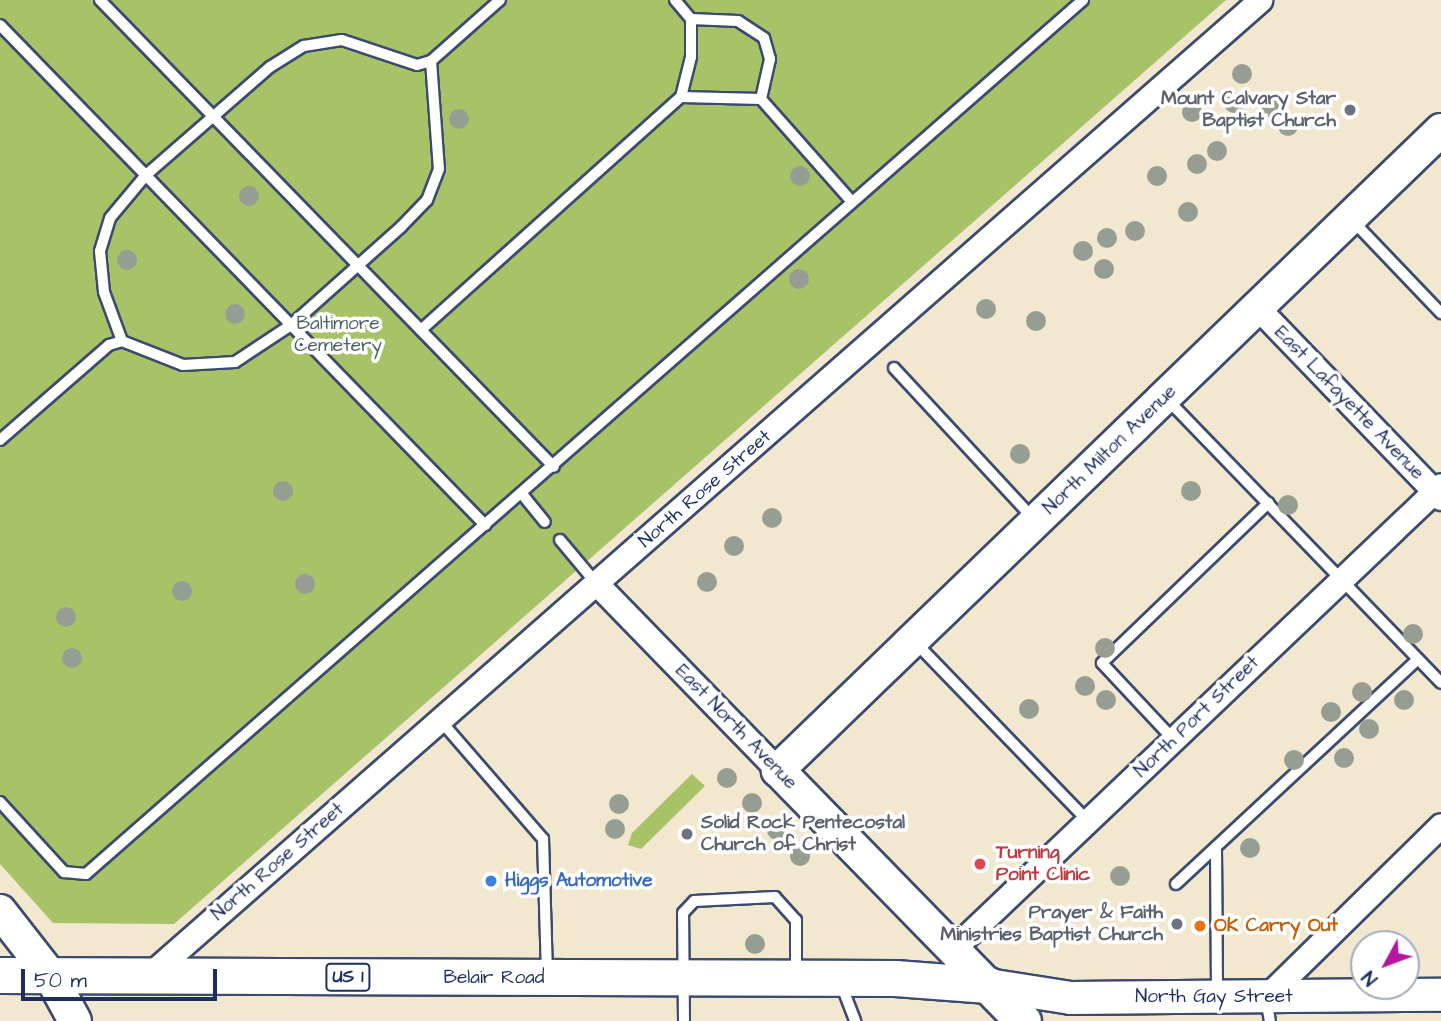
<!DOCTYPE html>
<style>
body{margin:0}
#map{position:relative;width:1441px;height:1021px;overflow:hidden;background:#f1e8cf;font-family:"Architects Daughter",sans-serif}
div>[style]{position:absolute}
[style*='--x']{left:calc(var(--x)*1px);top:calc(var(--y)*1px);width:calc(var(--w)*1px);rotate:calc(var(--a)*1deg)}
.green>*{inset:0;background:#a8c268}
.roads{filter:drop-shadow(2px 0 #3b4b6f) drop-shadow(-2px 0 #3b4b6f) drop-shadow(0 2px #3b4b6f) drop-shadow(0 -2px #3b4b6f)}
.lane>*{height:10px;margin:-5px;padding:0 5px;transform-origin:5px;border-radius:5px;background:#fff}
.street>*{height:23px;margin:-11.5px;padding:0 11.5px;transform-origin:11.5px;border-radius:11.5px;background:#fff}
.secondary>*{height:32px;margin:-16px;padding:0 16px;transform-origin:16px;border-radius:16px;background:#fff}
.primary>*{height:35px;margin:-17.5px;padding:0 17.5px;transform-origin:17.5px;border-radius:17.5px;background:#fff}
.trees>*{width:20px;height:20px;margin:-10px;border-radius:50%;background:#969e93}
.dots>*{width:19px;height:19px;translate:-50% -50%;box-sizing:border-box;border:4px solid #fff;border-radius:50%}
span{translate:-50% -50%;white-space:nowrap;text-align:center;line-height:1.15;-webkit-text-stroke:7px #fff;paint-order:stroke}
.shield-label span{padding:2px 5px;background:#fff;border:2px solid;border-radius:5px;-webkit-text-stroke-width:0}
.shield-label{font-size:18px;color:#1b2f5e;font-weight:700}
.worship-label{font-size:19px;color:#5b616d;font-weight:700}
.right{translate:-100% -50%;text-align:right}
.left{translate:0 -50%;text-align:left}
.park-label{font-size:19px;color:#4c6262}
.street-label{font-size:19px;color:#1b2f5e}
.health-label{font-size:19px;color:#be3a42;font-weight:700}
.shop-label{font-size:19px;color:#366cbe;font-weight:700}
.food-label{font-size:19px;color:#c56008;font-weight:700}
.north{position:absolute;left:1350px;top:930px;width:70px;height:70px;box-sizing:border-box;background:#fff;border:2px solid #a4acbf;border-radius:50%;rotate:229deg;font-size:19px;font-weight:700;line-height:28px;text-align:center;color:#1b2f5e}
.north::after{content:'';display:block;margin:auto;width:24px;height:32px;background:#b5179e;clip-path:polygon(50% 0,100% 100%,50% 72%,0 100%)}
.scale{position:absolute;left:21px;top:969px;width:196px;height:32px;box-sizing:border-box;border:4px solid #1b2f5e;border-top:0;padding-left:9px;font-size:21px;line-height:24px;white-space:nowrap;color:#1b2f5e;-webkit-text-stroke:5px #fff;paint-order:stroke}
</style>
<div id="map">
<div class="green">
<i style="clip-path:polygon(0 0,1226px 0,174px 924px,53px 923px,0 864px)"></i>
<i style="clip-path:polygon(692px 774px,705px 786px,641px 849px,628px 845px,632px 833px)"></i>
</div>
<div class="roads">
<div class="lane">
<i style="--x:100;--y:0;--w:651;--a:45.81"></i>
<i style="--x:675;--y:0;--w:25;--a:50"></i>
<i style="--x:691;--y:19;--w:47;--a:2.4"></i>
<i style="--x:738;--y:21;--w:31;--a:33"></i>
<i style="--x:764;--y:38;--w:22;--a:74"></i>
<i style="--x:770;--y:59;--w:41;--a:102.7"></i>
<i style="--x:761;--y:99;--w:137;--a:48.5"></i>
<i style="--x:0;--y:25;--w:697;--a:45.87"></i>
<i style="--x:431;--y:61;--w:108;--a:85.8"></i>
<i style="--x:439;--y:169;--w:33;--a:111"></i>
<i style="--x:427;--y:200;--w:37;--a:134"></i>
<i style="--x:401;--y:227;--w:147;--a:138.3"></i>
<i style="--x:291;--y:325;--w:67;--a:146.5"></i>
<i style="--x:235;--y:362;--w:52;--a:176.7"></i>
<i style="--x:183;--y:365;--w:66;--a:-158.5"></i>
<i style="--x:122;--y:341;--w:52;--a:-110.2"></i>
<i style="--x:104;--y:292;--w:41;--a:-95.6"></i>
<i style="--x:100;--y:251;--w:34;--a:-73"></i>
<i style="--x:110;--y:218;--w:56;--a:-50.1"></i>
<i style="--x:146;--y:175;--w:164;--a:-41.1"></i>
<i style="--x:270;--y:67;--w:40;--a:-32"></i>
<i style="--x:304;--y:46;--w:38;--a:-9"></i>
<i style="--x:342;--y:40;--w:79;--a:18.4"></i>
<i style="--x:417;--y:65;--w:15;--a:-16"></i>
<i style="--x:431;--y:61;--w:92;--a:-41.5"></i>
<i style="--x:681;--y:97;--w:80;--a:1.4"></i>
<i style="--x:1352;--y:220;--w:129;--a:46.3"></i>
<i style="--x:421;--y:330;--w:349;--a:-41.9"></i>
<i style="--x:681;--y:97;--w:41;--a:-76"></i>
<i style="--x:691;--y:57;--w:38;--a:-90"></i>
<i style="--x:894;--y:368;--w:206;--a:47.2"></i>
<i style="--x:1166;--y:398;--w:396;--a:46"></i>
<i style="--x:0;--y:440;--w:145;--a:-41.1"></i>
<i style="--x:109;--y:345;--w:14;--a:-17"></i>
<i style="--x:522;--y:494;--w:36;--a:51"></i>
<i style="--x:560;--y:540;--w:56;--a:50.1"></i>
<i style="--x:915;--y:642;--w:249;--a:46"></i>
<i style="--x:440;--y:720;--w:157;--a:49.1"></i>
<i style="--x:543;--y:839;--w:133;--a:88.3"></i>
<i style="--x:1174;--y:740;--w:105;--a:-133.1"></i>
<i style="--x:1102;--y:663;--w:231;--a:-43.9"></i>
<i style="--x:0;--y:802;--w:95;--a:47.6"></i>
<i style="--x:64;--y:872;--w:22;--a:5"></i>
<i style="--x:86;--y:874;--w:1326;--a:-41.24"></i>
<i style="--x:1216;--y:847;--w:148;--a:89.6"></i>
<i style="--x:1176;--y:884;--w:330;--a:-42.9"></i>
<i style="--x:841;--y:984;--w:40;--a:69"></i>
<i style="--x:1266;--y:999;--w:22;--a:80"></i>
<i style="--x:684;--y:1021;--w:108;--a:-90.5"></i>
<i style="--x:683;--y:913;--w:16;--a:-47"></i>
<i style="--x:694;--y:901;--w:81;--a:-2.8"></i>
<i style="--x:775;--y:897;--w:31;--a:48"></i>
<i style="--x:796;--y:920;--w:54;--a:90"></i>
</div>
<div class="street">
<i style="--x:1257;--y:307;--w:265;--a:46.1"></i>
<i style="--x:596;--y:583;--w:261;--a:45.8"></i>
<i style="--x:953;--y:949;--w:673;--a:-43.56"></i>
<i style="--x:148;--y:976;--w:1480;--a:-41.27"></i>
<i style="--x:1266;--y:997;--w:245;--a:-44.5"></i>
</div>
<div class="secondary">
<i style="--x:1441;--y:130;--w:922;--a:136.01"></i>
<i style="--x:778;--y:770;--w:301;--a:45.7"></i>
<i style="--x:988;--y:985;--w:84;--a:8.9"></i>
<i style="--x:1071;--y:998;--w:370;--a:-0.5"></i>
<i style="--x:0;--y:911;--w:81;--a:52"></i>
<i style="--x:50;--y:975;--w:52;--a:61.5"></i>
</div>
<div class="primary">
<i style="--x:0;--y:975;--w:895;--a:0.19"></i>
<i style="--x:895;--y:978;--w:93;--a:4.3"></i>
<i style="--x:988;--y:985;--w:50;--a:45.8"></i>
</div>
</div>
<div class="trees">
<i style="left:1242px;top:74px"></i>
<i style="left:1234px;top:103px"></i>
<i style="left:1272px;top:108px"></i>
<i style="left:1192px;top:112px"></i>
<i style="left:459px;top:119px"></i>
<i style="left:1288px;top:126px"></i>
<i style="left:1217px;top:151px"></i>
<i style="left:1197px;top:164px"></i>
<i style="left:800px;top:176px"></i>
<i style="left:1157px;top:176px"></i>
<i style="left:249px;top:196px"></i>
<i style="left:1188px;top:212px"></i>
<i style="left:1135px;top:231px"></i>
<i style="left:1107px;top:238px"></i>
<i style="left:1083px;top:251px"></i>
<i style="left:127px;top:260px"></i>
<i style="left:1104px;top:269px"></i>
<i style="left:799px;top:279px"></i>
<i style="left:986px;top:309px"></i>
<i style="left:235px;top:314px"></i>
<i style="left:1036px;top:321px"></i>
<i style="left:1020px;top:454px"></i>
<i style="left:283px;top:491px"></i>
<i style="left:1191px;top:491px"></i>
<i style="left:1288px;top:505px"></i>
<i style="left:772px;top:518px"></i>
<i style="left:734px;top:546px"></i>
<i style="left:707px;top:582px"></i>
<i style="left:305px;top:584px"></i>
<i style="left:182px;top:591px"></i>
<i style="left:66px;top:617px"></i>
<i style="left:1413px;top:634px"></i>
<i style="left:1105px;top:648px"></i>
<i style="left:72px;top:658px"></i>
<i style="left:1085px;top:686px"></i>
<i style="left:1362px;top:692px"></i>
<i style="left:1106px;top:700px"></i>
<i style="left:1404px;top:700px"></i>
<i style="left:1029px;top:709px"></i>
<i style="left:1331px;top:712px"></i>
<i style="left:1369px;top:729px"></i>
<i style="left:1344px;top:758px"></i>
<i style="left:1294px;top:760px"></i>
<i style="left:727px;top:778px"></i>
<i style="left:752px;top:803px"></i>
<i style="left:619px;top:804px"></i>
<i style="left:615px;top:829px"></i>
<i style="left:777px;top:830px"></i>
<i style="left:1250px;top:848px"></i>
<i style="left:800px;top:856px"></i>
<i style="left:1120px;top:876px"></i>
<i style="left:755px;top:944px"></i>
</div>
<div class="dots">
<i style="left:1350px;top:110px;background:#6b7280"></i>
<i style="left:687px;top:834px;background:#6b7280"></i>
<i style="left:980px;top:864px;background:#e0444e"></i>
<i style="left:491px;top:881px;background:#3f7fe0"></i>
<i style="left:1177px;top:924px;background:#6b7280"></i>
<i style="left:1200px;top:926px;background:#e8710a"></i>
</div>
<div class="shield-label">
<span style="left:348px;top:977px">US 1</span>
</div>
<div class="worship-label">
<span class="right" style="left:1336px;top:110px">Mount Calvary Star<br>Baptist Church</span>
<span class="left" style="left:701px;top:834px">Solid Rock Pentecostal<br>Church of Christ</span>
<span class="right" style="left:1163px;top:924px">Prayer &amp; Faith<br>Ministries Baptist Church</span>
</div>
<div class="park-label">
<span style="left:338px;top:335px">Baltimore<br>Cemetery</span>
</div>
<div class="street-label">
<span style="left:1349px;top:403px;rotate:46deg">East Lafayette Avenue</span>
<span style="left:1110px;top:450px;rotate:-44deg">North Milton Avenue</span>
<span style="left:705px;top:489px;rotate:-41deg">North Rose Street</span>
<span style="left:1197px;top:717px;rotate:-44deg">North Port Street</span>
<span style="left:736px;top:727px;rotate:46deg">East North Avenue</span>
<span style="left:278px;top:862px;rotate:-41deg">North Rose Street</span>
<span style="left:494px;top:978px">Belair Road</span>
<span style="left:1214px;top:997px">North Gay Street</span>
</div>
<div class="health-label">
<span class="left" style="left:996px;top:864px">Turning<br>Point Clinic</span>
</div>
<div class="shop-label">
<span class="left" style="left:505px;top:881px">Higgs Automotive</span>
</div>
<div class="food-label">
<span class="left" style="left:1214px;top:926px">OK Carry Out</span>
</div>
<div class="north">N</div>
<div class="scale">50 m</div>
</div>
